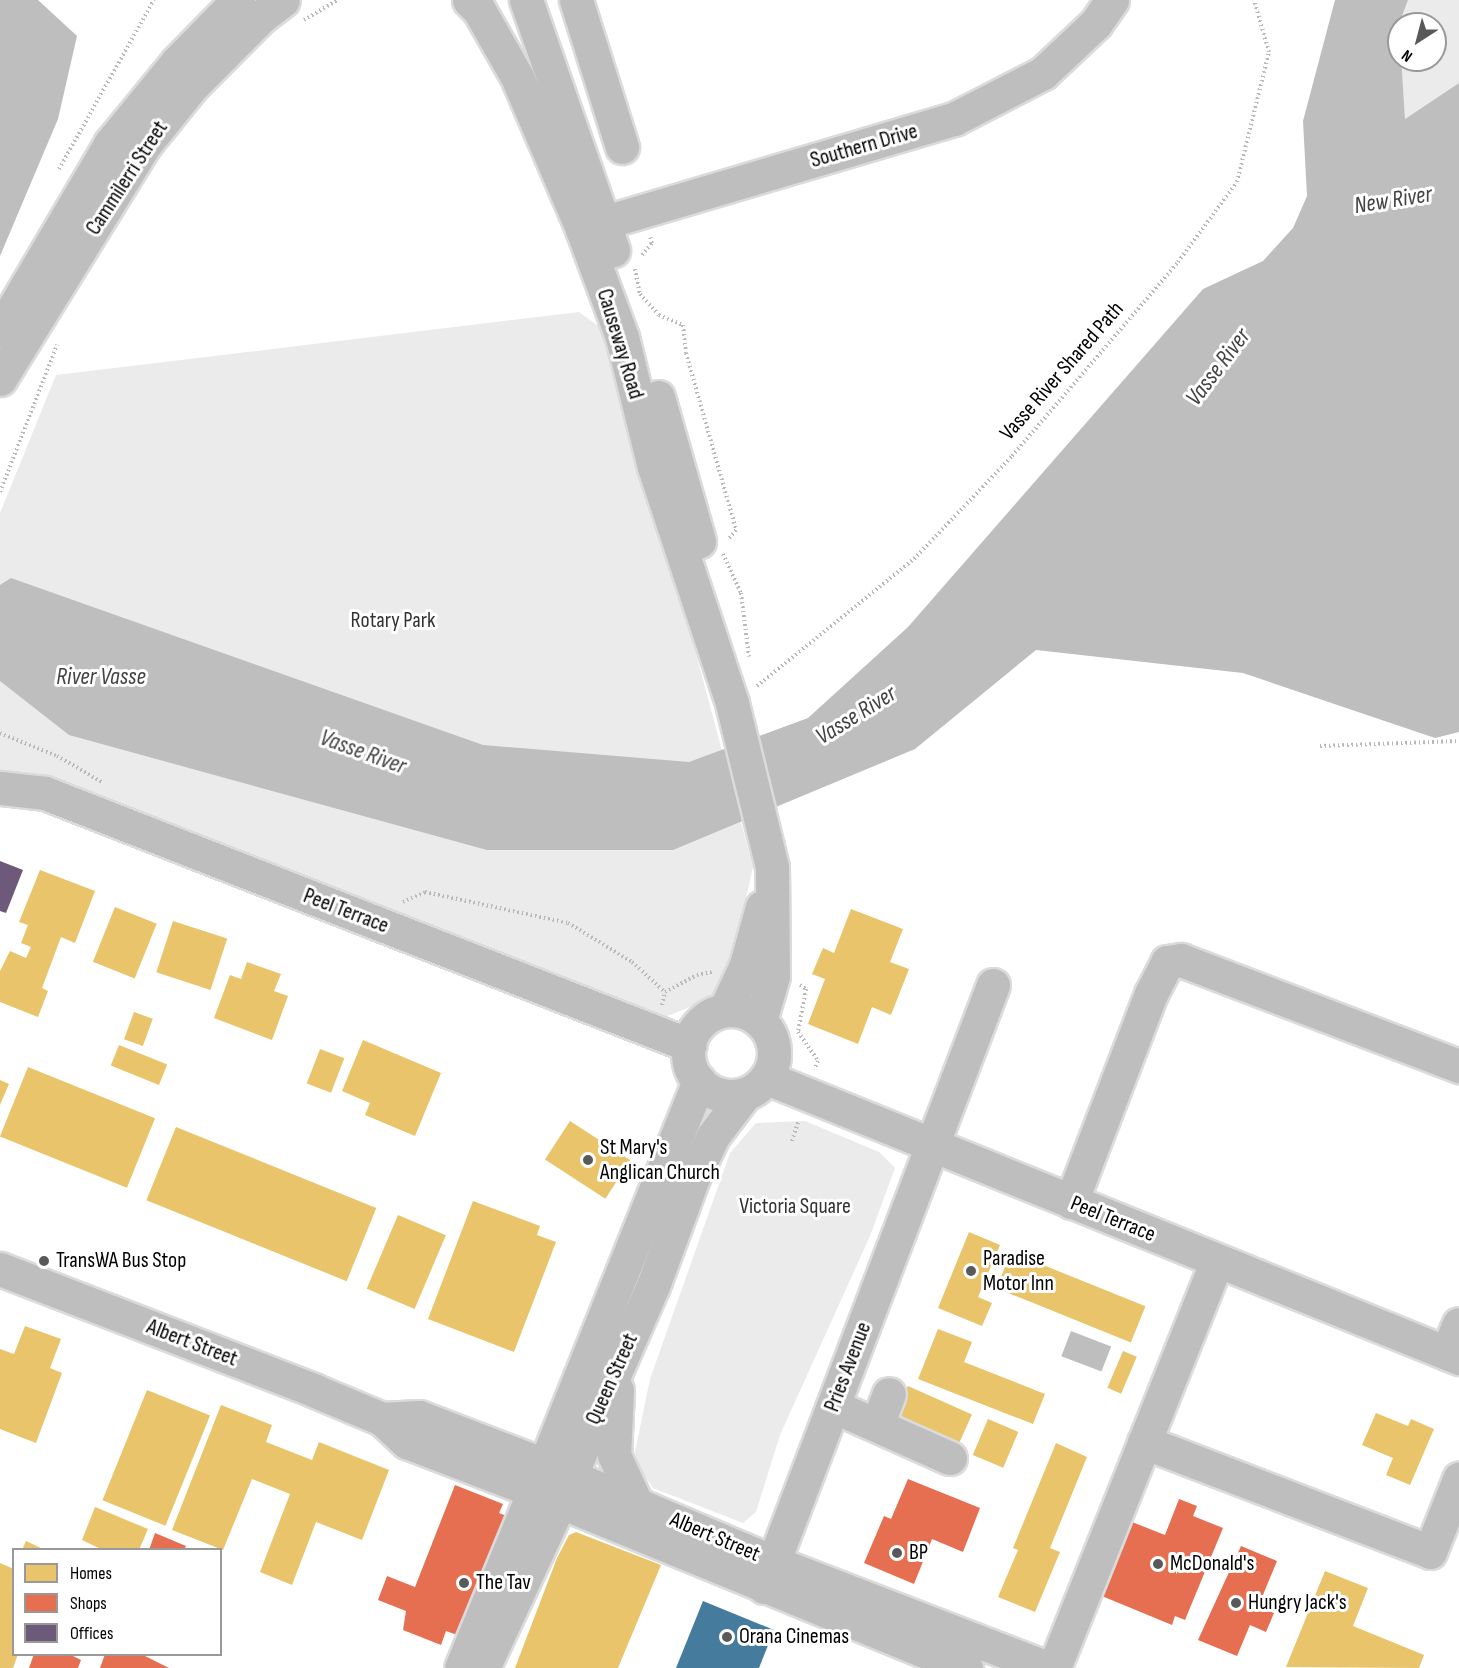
<!DOCTYPE html>
<style>
body{margin:0}
#map{position:relative;width:1459px;height:1668px;overflow:hidden;background:#fff;font-family:"Sofia Sans Condensed",sans-serif}
div>[style]{position:absolute}
[style*='--x']{left:calc(var(--x)*1px);top:calc(var(--y)*1px);width:calc(var(--w)*1px);rotate:calc(var(--a)*1deg)}
.green>*{inset:0;background:#ebebeb}
.water>*{inset:0;background:#bebebe;transform-origin:0 0}
.homes>*{inset:0;background:#e9c46a;transform-origin:0 0}
.shops>*{inset:0;background:#e76f51}
.offices>*{inset:0;background:#6d597a}
.public>*{inset:0;background:#457b9d}
.path>*{height:4px;margin-top:-2px;transform-origin:0;background:repeating-linear-gradient(90deg,#b9b9b9 0 1.5px,transparent 0 4.5px)}
.roads{filter:drop-shadow(2px 0 #dbdbdb) drop-shadow(-2px 0 #dbdbdb) drop-shadow(0 2px #dbdbdb) drop-shadow(0 -2px #dbdbdb)}
.minor>*{height:33px;margin:-16.5px;padding:0 16.5px;transform-origin:16.5px;border-radius:16.5px;background:#bebebe}
.major>*{height:33px;margin:-16.5px;padding:0 16.5px;transform-origin:16.5px;border-radius:16.5px;background:#bebebe}
.major>.ring{margin:-16.5px;padding:0;box-sizing:content-box;background:none;border:33px solid #bebebe;border-radius:50%}
.dots>*{width:16px;height:16px;translate:-50% -50%;box-sizing:border-box;border:3px solid #fff;border-radius:50%}
span{translate:-50% -50%;white-space:nowrap;text-align:center;line-height:1.15;-webkit-text-stroke:6px #fff;paint-order:stroke}
.street-label{font-size:22px;color:#000}
.park-label{font-size:22px;color:#323232}
.poi-label{font-size:22px;color:#000}
.left{translate:0 -50%;text-align:left}
.water-label{font-size:24px;color:#434343;font-style:italic}
.legend{position:absolute;left:12px;top:1548px;width:210px;height:108px;box-sizing:border-box;background:#fff;border:2px solid #999;margin:0;padding:8px 10px;list-style:none;font-size:18px;color:#000}
.legend li{display:flex;align-items:center;gap:12px;height:30px}
.legend b{width:30px;border:2px solid #999}
.north{position:absolute;left:1387px;top:12px;width:60px;height:60px;box-sizing:border-box;background:#fff;border:2px solid #999;border-radius:50%;rotate:216deg;font-size:16px;font-weight:700;line-height:24px;text-align:center;color:#000}
.north::after{content:'';display:block;margin:auto;width:21px;height:27px;background:#595959;clip-path:polygon(50% 0,100% 100%,50% 72%,0 100%)}
</style>
<div id="map">
<div class="green">
<i style="clip-path:polygon(1408px 0,1459px 0,1459px 83px,1405px 119px,1401px 60px,1435px 60px,1435px 24px,1399px 24px,1399px 30px,1399px 24px)"></i>
<i style="clip-path:polygon(579px 312px,611px 335px,753px 867px,733px 957px,710px 999px,655px 1021px,0 775px,0 513px,56px 375px)"></i>
<i style="clip-path:polygon(805px 1121px,879px 1152px,895px 1168px,870px 1236px,780px 1435px,756px 1512px,743px 1523px,653px 1488px,640px 1469px,635px 1452px,650px 1379px,730px 1153px,756px 1123px)"></i>
</div>
<div class="water">
<i style="clip-path:polygon(0 0,38px 0,77px 36px,58px 119px,0 256px)"></i>
<i style="clip-path:polygon(1335px 0,1408px 0,1399px 24px,1405px 119px,1459px 83px,1459px 732px,1435px 738px,1243px 673px,1036px 650px,915px 749px,673px 850px,487px 850px,69px 735px,0 681px,0 585px,11px 578px,483px 745px,689px 762px,808px 718px,908px 627px,1203px 289px,1263px 261px,1293px 228px,1307px 196px,1303px 121px)"></i>
<i style="left:1071px;top:1331px;width:43px;height:27px;rotate:21deg"></i>
</div>
<div class="homes">
<i style="clip-path:polygon(40px 870px,95px 891px,75px 943px,61px 937px,42px 988px,48px 991px,38px 1017px,0 1002px,0 971px,10px 951px,26px 958px,31px 947px,21px 943px,28px 925px,19px 922px)"></i>
<i style="left:115px;top:907px;width:45px;height:59px;rotate:22deg"></i>
<i style="clip-path:polygon(851px 909px,903px 929px,890px 962px,909px 969px,891px 1015px,872px 1007px,858px 1044px,808px 1024px,825px 979px,812px 974px,823px 948px,834px 953px)"></i>
<i style="left:173px;top:921px;width:57px;height:54px;rotate:18deg"></i>
<i style="clip-path:polygon(247px 962px,281px 974px,274px 991px,288px 996px,272px 1040px,214px 1018px,230px 975px,241px 979px)"></i>
<i style="left:134px;top:1012px;width:20px;height:29px;rotate:20deg"></i>
<i style="clip-path:polygon(363px 1040px,441px 1073px,415px 1136px,365px 1115px,370px 1103px,342px 1091px)"></i>
<i style="left:119px;top:1045px;width:52px;height:22px;rotate:22deg"></i>
<i style="left:320px;top:1049px;width:26px;height:37px;rotate:21deg"></i>
<i style="left:28px;top:1067px;width:137px;height:75px;rotate:22deg"></i>
<i style="clip-path:polygon(0 1080px,9px 1084px,0 1105px)"></i>
<i style="left:570px;top:1121px;width:72px;height:46px;rotate:33deg"></i>
<i style="left:176px;top:1127px;width:216px;height:79px;rotate:22deg"></i>
<i style="clip-path:polygon(473px 1201px,540px 1226px,537px 1235px,556px 1242px,514px 1352px,428px 1319px)"></i>
<i style="left:398px;top:1215px;width:52px;height:80px;rotate:23deg"></i>
<i style="clip-path:polygon(969px 1232px,1000px 1245px,978px 1297px,992px 1303px,982px 1326px,938px 1308px)"></i>
<i style="left:1011px;top:1252px;width:145px;height:39px;rotate:22deg"></i>
<i style="clip-path:polygon(25px 1326px,61px 1339px,50px 1368px,62px 1373px,36px 1443px,0 1429px,0 1349px,14px 1354px)"></i>
<i style="clip-path:polygon(938px 1329px,972px 1342px,964px 1362px,1045px 1394px,1033px 1424px,918px 1379px)"></i>
<i style="left:1123px;top:1351px;width:15px;height:40px;rotate:23deg"></i>
<i style="left:908px;top:1386px;width:70px;height:43px;rotate:24deg"></i>
<i style="left:147px;top:1390px;width:68px;height:119px;rotate:22deg"></i>
<i style="clip-path:polygon(221px 1405px,272px 1425px,266px 1442px,312px 1460px,319px 1442px,389px 1470px,362px 1540px,316px 1522px,292px 1585px,260px 1572px,290px 1494px,252px 1479px,223px 1550px,172px 1530px)"></i>
<i style="clip-path:polygon(1376px 1413px,1408px 1426px,1411px 1419px,1434px 1429px,1410px 1485px,1386px 1475px,1393px 1458px,1362px 1445px)"></i>
<i style="left:988px;top:1419px;width:33px;height:39px;rotate:23deg"></i>
<i style="clip-path:polygon(1056px 1443px,1087px 1457px,1050px 1548px,1060px 1552px,1035px 1612px,998px 1597px,1018px 1550px,1013px 1548px)"></i>
<i style="clip-path:polygon(95px 1507px,148px 1529px,139px 1550px,103px 1550px,82px 1540px)"></i>
<i style="clip-path:polygon(576px 1532px,661px 1565px,618px 1668px,515px 1668px,557px 1558px,569px 1535px)"></i>
<i style="clip-path:polygon(26px 1541px,45px 1550px,22px 1550px)"></i>
<i style="clip-path:polygon(0 1563px,14px 1569px,14px 1654px,18px 1654px,13px 1668px,0 1668px)"></i>
<i style="clip-path:polygon(1325px 1571px,1368px 1588px,1353px 1626px,1424px 1655px,1419px 1668px,1286px 1667px)"></i>
</div>
<div class="shops">
<i style="clip-path:polygon(908px 1479px,980px 1508px,963px 1552px,932px 1539px,914px 1584px,864px 1563px,884px 1516px,891px 1519px)"></i>
<i style="clip-path:polygon(455px 1485px,503px 1504px,499px 1513px,509px 1517px,463px 1637px,446px 1631px,441px 1645px,403px 1630px,406px 1611px,378px 1600px,387px 1576px,415px 1587px)"></i>
<i style="clip-path:polygon(1179px 1499px,1197px 1506px,1193px 1516px,1223px 1528px,1185px 1620px,1175px 1616px,1172px 1625px,1097px 1594px,1127px 1520px,1165px 1535px)"></i>
<i style="clip-path:polygon(155px 1533px,186px 1546px,184px 1550px,149px 1550px)"></i>
<i style="clip-path:polygon(1241px 1546px,1277px 1561px,1258px 1607px,1274px 1613px,1266px 1632px,1250px 1625px,1237px 1656px,1198px 1640px)"></i>
<i style="clip-path:polygon(34px 1654px,69px 1654px,81px 1660px,78px 1668px,29px 1668px)"></i>
<i style="clip-path:polygon(105px 1654px,141px 1654px,169px 1668px,100px 1668px)"></i>
</div>
<div class="offices">
<i style="clip-path:polygon(0 861px,23px 870px,6px 913px,0 911px)"></i>
</div>
<div class="public">
<i style="clip-path:polygon(703px 1601px,774px 1630px,759px 1668px,676px 1668px)"></i>
</div>
<div class="path">
<i style="--x:304;--y:20;--w:39;--a:-31"></i>
<i style="--x:59;--y:169;--w:194;--a:-60.7"></i>
<i style="--x:642;--y:255;--w:16;--a:-50"></i>
<i style="--x:652;--y:243;--w:6;--a:-108"></i>
<i style="--x:635;--y:269;--w:25;--a:79"></i>
<i style="--x:640;--y:294;--w:28;--a:48"></i>
<i style="--x:659;--y:315;--w:26;--a:23"></i>
<i style="--x:683;--y:325;--w:28;--a:84"></i>
<i style="--x:686;--y:353;--w:184;--a:74.2"></i>
<i style="--x:736;--y:530;--w:13;--a:129"></i>
<i style="--x:0;--y:492;--w:158;--a:-68.8"></i>
<i style="--x:723;--y:554;--w:43;--a:65.2"></i>
<i style="--x:741;--y:593;--w:64;--a:82.9"></i>
<i style="--x:757;--y:686;--w:202;--a:-39"></i>
<i style="--x:914;--y:559;--w:142;--a:-46.4"></i>
<i style="--x:1012;--y:456;--w:255;--a:-49.4"></i>
<i style="--x:1178;--y:262;--w:99;--a:-53.6"></i>
<i style="--x:1237;--y:182;--w:134;--a:-76.2"></i>
<i style="--x:1269;--y:52;--w:54;--a:-106.1"></i>
<i style="--x:0;--y:733;--w:61;--a:22"></i>
<i style="--x:57;--y:756;--w:52;--a:30"></i>
<i style="--x:1320;--y:746;--w:139;--a:-2.1"></i>
<i style="--x:403;--y:902;--w:24;--a:-24"></i>
<i style="--x:425;--y:892;--w:146;--a:12.2"></i>
<i style="--x:568;--y:923;--w:75;--a:31.4"></i>
<i style="--x:632;--y:962;--w:45;--a:42.3"></i>
<i style="--x:800;--y:985;--w:7;--a:34"></i>
<i style="--x:806;--y:989;--w:44;--a:100.5"></i>
<i style="--x:798;--y:1032;--w:35;--a:55"></i>
<i style="--x:818;--y:1061;--w:9;--a:111"></i>
<i style="--x:662;--y:1005;--w:13;--a:-77"></i>
<i style="--x:665;--y:992;--w:36;--a:-28"></i>
<i style="--x:697;--y:975;--w:15;--a:-11"></i>
<i style="--x:792;--y:1141;--w:20;--a:-72"></i>
</div>
<div class="roads">
<div class="minor">
<i style="--x:576;--y:0;--w:154;--a:72.6"></i>
<i style="--x:582;--y:229;--w:388;--a:-16.5"></i>
<i style="--x:954;--y:119;--w:100;--a:-27.3"></i>
<i style="--x:1043;--y:73;--w:73;--a:-43.3"></i>
<i style="--x:1096;--y:23;--w:28;--a:-55"></i>
<i style="--x:0;--y:788;--w:45;--a:6.3"></i>
<i style="--x:45;--y:793;--w:692;--a:21.37"></i>
<i style="--x:767;--y:1078;--w:747;--a:22.03"></i>
<i style="--x:1071;--y:1202;--w:223;--a:-69"></i>
<i style="--x:1151;--y:994;--w:36;--a:-63"></i>
<i style="--x:1167;--y:962;--w:14;--a:-8"></i>
<i style="--x:1181;--y:960;--w:298;--a:20.9"></i>
<i style="--x:0;--y:1269;--w:336;--a:21.1"></i>
<i style="--x:313;--y:1390;--w:75;--a:22.8"></i>
<i style="--x:382;--y:1419;--w:34;--a:43"></i>
<i style="--x:407;--y:1442;--w:136;--a:21.1"></i>
<i style="--x:534;--y:1491;--w:191;--a:112.4"></i>
<i style="--x:1447;--y:1353;--w:31;--a:-68"></i>
<i style="--x:833;--y:1406;--w:128;--a:24"></i>
<i style="--x:382;--y:1419;--w:37;--a:-3"></i>
<i style="--x:419;--y:1417;--w:134;--a:21"></i>
<i style="--x:877;--y:1425;--w:33;--a:-69"></i>
<i style="--x:1144;--y:1442;--w:306;--a:21"></i>
<i style="--x:1430;--y:1552;--w:79;--a:-68.3"></i>
<i style="--x:764;--y:1587;--w:644;--a:-69.17"></i>
<i style="--x:483;--y:1668;--w:183;--a:-65.1"></i>
<i style="--x:1054;--y:1668;--w:438;--a:-68.2"></i>
</div>
<div class="major">
<i style="--x:469;--y:0;--w:14;--a:45"></i>
<i style="--x:479;--y:10;--w:77;--a:60.4"></i>
<i style="--x:517;--y:77;--w:165;--a:66.8"></i>
<i style="--x:582;--y:229;--w:115;--a:69.7"></i>
<i style="--x:622;--y:337;--w:134;--a:76.2"></i>
<i style="--x:654;--y:467;--w:249;--a:71.7"></i>
<i style="--x:732;--y:703;--w:169;--a:76.3"></i>
<i style="--x:772;--y:867;--w:109;--a:89.5"></i>
<i style="--x:773;--y:976;--w:47;--a:106.1"></i>
<i style="--x:526;--y:0;--w:265;--a:70.8"></i>
<i style="--x:0;--y:331;--w:217;--a:-59.5"></i>
<i style="--x:110;--y:144;--w:106;--a:-50.7"></i>
<i style="--x:177;--y:62;--w:87;--a:-45.5"></i>
<i style="--x:0;--y:379;--w:278;--a:-58.3"></i>
<i style="--x:146;--y:143;--w:75;--a:-51"></i>
<i style="--x:193;--y:85;--w:98;--a:-45"></i>
<i style="--x:262;--y:16;--w:26;--a:-37"></i>
<i style="--x:658;--y:397;--w:150;--a:74.1"></i>
<i style="--x:725;--y:1010;--w:50;--a:-65"></i>
<i style="--x:746;--y:965;--w:60;--a:-74.6"></i>
<i class="ring" style="left:688px;top:1010px;width:53px;height:53px"></i>
<i style="--x:699;--y:1081;--w:442;--a:111.9"></i>
<i style="--x:534;--y:1491;--w:467;--a:22.3"></i>
<i style="--x:617;--y:1390;--w:65;--a:92.6"></i>
<i style="--x:614;--y:1455;--w:55;--a:65.3"></i>
<i style="--x:544;--y:1465;--w:249;--a:23"></i>
<i style="--x:773;--y:1562;--w:294;--a:21.1"></i>
<i style="--x:562;--y:1495;--w:228;--a:-66.5"></i>
<i style="--x:653;--y:1286;--w:115;--a:-69.7"></i>
<i style="--x:693;--y:1178;--w:47;--a:-64.5"></i>
<i style="--x:713;--y:1136;--w:53;--a:-52.7"></i>
</div>
</div>
<div class="dots">
<i style="left:588px;top:1160px;background:#595959"></i>
<i style="left:44px;top:1261px;background:#595959"></i>
<i style="left:971px;top:1271px;background:#595959"></i>
<i style="left:897px;top:1553px;background:#595959"></i>
<i style="left:1158px;top:1564px;background:#595959"></i>
<i style="left:464px;top:1583px;background:#595959"></i>
<i style="left:1236px;top:1603px;background:#595959"></i>
<i style="left:727px;top:1637px;background:#595959"></i>
</div>
<div class="street-label">
<span style="left:864px;top:146px;rotate:-16deg">Southern Drive</span>
<span style="left:127px;top:178px;rotate:-57deg">Cammilerri Street</span>
<span style="left:620px;top:344px;rotate:73deg">Causeway Road</span>
<span style="left:1062px;top:371px;rotate:-49deg">Vasse River Shared Path</span>
<span style="left:346px;top:911px;rotate:21deg">Peel Terrace</span>
<span style="left:1113px;top:1219px;rotate:22deg">Peel Terrace</span>
<span style="left:192px;top:1343px;rotate:21deg">Albert Street</span>
<span style="left:848px;top:1367px;rotate:-69deg">Pries Avenue</span>
<span style="left:612px;top:1379px;rotate:-66deg">Queen Street</span>
<span style="left:715px;top:1537px;rotate:23deg">Albert Street</span>
</div>
<div class="park-label">
<span style="left:393px;top:621px">Rotary Park</span>
<span style="left:795px;top:1207px">Victoria Square</span>
</div>
<div class="poi-label">
<span class="left" style="left:600px;top:1160px">St Mary's<br>Anglican Church</span>
<span class="left" style="left:983px;top:1271px">Paradise<br>Motor Inn</span>
<span class="left" style="left:56px;top:1261px">TransWA Bus Stop</span>
<span class="left" style="left:909px;top:1553px">BP</span>
<span class="left" style="left:1170px;top:1564px">McDonald's</span>
<span class="left" style="left:476px;top:1583px">The Tav</span>
<span class="left" style="left:1248px;top:1603px">Hungry Jack's</span>
<span class="left" style="left:739px;top:1637px">Orana Cinemas</span>
</div>
<div class="water-label">
<span style="left:1393px;top:200px;rotate:-9deg">New River</span>
<span style="left:1218px;top:367px;rotate:-53deg">Vasse River</span>
<span style="left:101px;top:677px">River Vasse</span>
<span style="left:856px;top:715px;rotate:-32deg">Vasse River</span>
<span style="left:363px;top:752px;rotate:20deg">Vasse River</span>
</div>
<ul class="legend">
<li><b style="height:16px;background:#e9c46a"></b>Homes</li>
<li><b style="height:16px;background:#e76f51"></b>Shops</li>
<li><b style="height:16px;background:#6d597a"></b>Offices</li>
</ul>
<div class="north">N</div>
</div>
